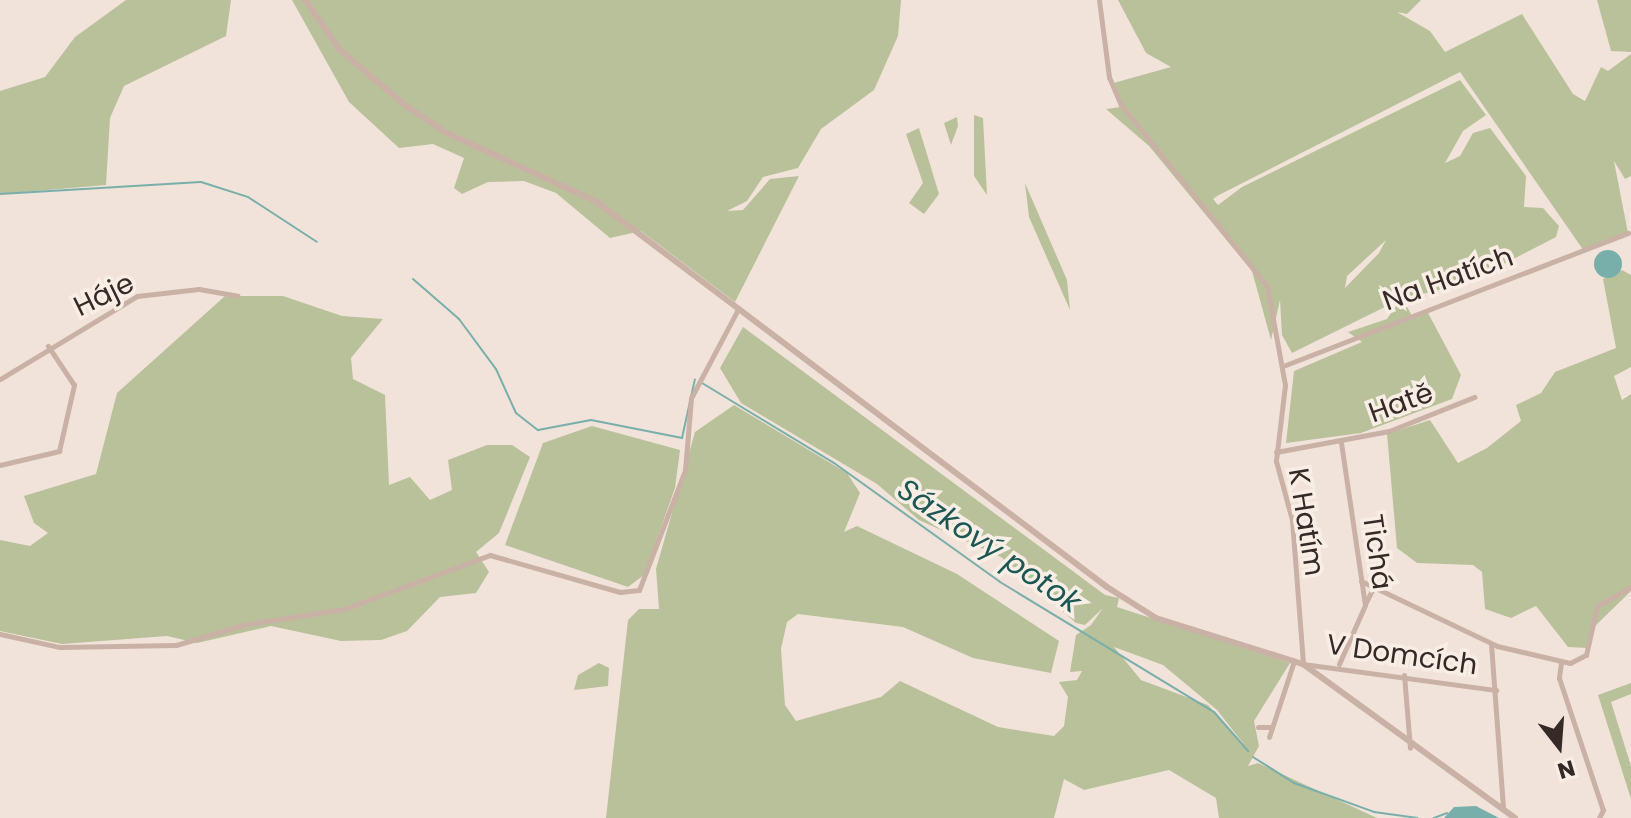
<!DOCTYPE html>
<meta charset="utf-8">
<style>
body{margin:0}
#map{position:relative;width:1631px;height:818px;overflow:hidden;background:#f2e3da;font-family:Poppins,sans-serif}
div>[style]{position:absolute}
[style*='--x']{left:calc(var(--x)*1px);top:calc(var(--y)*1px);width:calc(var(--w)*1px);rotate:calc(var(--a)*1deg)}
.green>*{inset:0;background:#b9c19a}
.water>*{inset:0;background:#79afaa}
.round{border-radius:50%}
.stream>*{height:2px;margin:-1px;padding:0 1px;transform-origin:1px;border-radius:1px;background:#79afaa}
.minor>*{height:5px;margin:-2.5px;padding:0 2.5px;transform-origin:2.5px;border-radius:2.5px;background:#cab1a6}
.tertiary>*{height:6px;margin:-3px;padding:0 3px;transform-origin:3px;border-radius:3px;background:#cab1a6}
span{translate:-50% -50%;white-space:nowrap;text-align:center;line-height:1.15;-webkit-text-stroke:7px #f9eee6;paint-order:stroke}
.street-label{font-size:28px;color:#362a27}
.water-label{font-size:30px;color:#1c5853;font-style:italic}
.north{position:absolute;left:1519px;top:706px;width:80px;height:80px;-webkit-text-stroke:6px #f9eee6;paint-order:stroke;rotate:163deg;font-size:22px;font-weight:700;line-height:32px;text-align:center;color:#362a27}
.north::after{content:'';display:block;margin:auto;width:28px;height:36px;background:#362a27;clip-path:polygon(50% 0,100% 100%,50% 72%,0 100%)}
</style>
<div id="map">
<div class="green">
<i style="clip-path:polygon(126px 0,231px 0,226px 36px,124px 86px,110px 118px,106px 185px,0 194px,0 91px,45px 77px,75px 37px)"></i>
<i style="clip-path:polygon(292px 0,901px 0,898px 36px,874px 90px,821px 129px,798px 168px,763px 177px,747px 201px,727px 211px,743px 210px,770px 179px,799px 176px,735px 302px,641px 231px,610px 238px,556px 193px,524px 181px,488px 182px,462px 194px,454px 188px,464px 158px,433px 144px,399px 148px,349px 102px)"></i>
<i style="clip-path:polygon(evenodd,1118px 0,1421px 0,1407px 14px,1397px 12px,1430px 31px,1445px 52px,1522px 14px,1573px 94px,1585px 101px,1601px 67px,1608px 71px,1631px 54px,1631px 176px,1625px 179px,1614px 161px,1628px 233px,1584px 251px,1460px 72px,1219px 195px,1213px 199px,1218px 205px,1242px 187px,1460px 80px,1486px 115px,1463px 131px,1445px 163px,1460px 156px,1473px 133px,1490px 128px,1526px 176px,1524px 207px,1543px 208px,1559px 226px,1556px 237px,1469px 282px,1403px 299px,1412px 316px,1427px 311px,1461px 375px,1452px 399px,1361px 433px,1286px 443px,1294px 371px,1362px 342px,1348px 332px,1387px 319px,1401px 299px,1292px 353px,1282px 335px,1280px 300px,1271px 340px,1252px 271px,1149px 146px,1106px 109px,1121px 107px,1110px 84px,1171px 67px,1146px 53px,1118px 0,1386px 240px,1379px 253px,1345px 288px,1347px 276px,1386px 240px)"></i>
<i style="clip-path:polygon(1597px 0,1631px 0,1631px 52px,1611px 51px)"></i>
<i style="clip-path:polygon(974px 115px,983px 118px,987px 195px,974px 176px)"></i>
<i style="clip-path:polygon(957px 117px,958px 126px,951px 145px,944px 123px)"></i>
<i style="clip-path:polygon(919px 128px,939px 194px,924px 214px,909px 203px,923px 183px,906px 134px)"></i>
<i style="clip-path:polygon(1025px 183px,1067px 280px,1070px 310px,1029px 217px)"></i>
<i style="clip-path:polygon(1622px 270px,1631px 275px,1631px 367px,1614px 376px,1622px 400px,1631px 394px,1631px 591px,1593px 628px,1587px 648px,1568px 647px,1536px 606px,1511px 618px,1485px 609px,1482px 572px,1473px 565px,1417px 563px,1397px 548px,1387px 434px,1430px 420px,1458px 463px,1487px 448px,1521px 421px,1516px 405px,1541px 393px,1555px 372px,1616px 348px,1603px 279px)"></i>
<i style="clip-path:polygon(225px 296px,283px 296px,342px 316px,383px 319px,351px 358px,353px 379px,385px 395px,389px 485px,410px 477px,430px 500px,452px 490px,448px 460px,487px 445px,512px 445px,530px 457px,499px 533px,476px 552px,489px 572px,476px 593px,440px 597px,407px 631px,381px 640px,341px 641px,271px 626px,197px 643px,167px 636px,62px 644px,0 631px,0 540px,30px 546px,48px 533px,34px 523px,24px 496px,96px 474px,117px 393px)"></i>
<i style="clip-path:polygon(evenodd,743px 327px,1105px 595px,1119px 598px,1117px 607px,1290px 663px,1254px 721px,1259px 746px,1248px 766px,1258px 763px,1377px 818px,1219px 818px,1216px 798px,1169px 770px,1084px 790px,1064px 779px,1054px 818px,606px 818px,628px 620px,639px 609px,659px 609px,656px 569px,695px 432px,734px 405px,847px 473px,860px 493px,844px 532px,857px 526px,957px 574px,1059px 641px,1051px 673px,973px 658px,903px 627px,798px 614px,787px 622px,781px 649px,785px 705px,796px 721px,881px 697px,900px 681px,998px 727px,1054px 736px,1064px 726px,1068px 697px,1059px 682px,1077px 680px,1082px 671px,1070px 672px,1076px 635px,1091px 625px,1103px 608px,1085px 625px,1076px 623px,1001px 557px,919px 520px,877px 484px,741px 403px,720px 368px,743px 327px,1114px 647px,1163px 665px,1217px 710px,1246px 747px,1208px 705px,1141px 680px,1114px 647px)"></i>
<i style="clip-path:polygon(592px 426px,680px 450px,675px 488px,644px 575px,628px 587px,505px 545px,543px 443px)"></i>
<i style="clip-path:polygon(599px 663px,609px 668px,608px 686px,574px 690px,578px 675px)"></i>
<i style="clip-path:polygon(1631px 683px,1631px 694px,1611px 702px,1631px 766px,1631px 799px,1598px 695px)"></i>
</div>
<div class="water">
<i class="round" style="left:1594px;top:250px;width:28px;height:28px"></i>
<i style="clip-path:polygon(1476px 806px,1499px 818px,1444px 818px,1454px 807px)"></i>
</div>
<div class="stream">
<i style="--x:0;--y:194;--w:201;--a:-3.4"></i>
<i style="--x:201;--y:182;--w:49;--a:17.7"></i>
<i style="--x:248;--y:197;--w:82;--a:33.1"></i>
<i style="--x:413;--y:279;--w:61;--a:41"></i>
<i style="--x:459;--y:319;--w:62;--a:53.5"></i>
<i style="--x:496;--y:369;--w:48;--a:65.6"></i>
<i style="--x:516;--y:413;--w:28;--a:38"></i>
<i style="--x:538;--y:430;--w:54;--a:-10.7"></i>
<i style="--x:591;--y:420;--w:93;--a:11.2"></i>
<i style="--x:682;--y:438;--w:60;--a:-77.6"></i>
<i style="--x:702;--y:383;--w:154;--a:31.2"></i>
<i style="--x:834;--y:463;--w:204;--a:35.6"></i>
<i style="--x:1000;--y:582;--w:250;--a:31.3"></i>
<i style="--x:1214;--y:712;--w:52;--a:48.9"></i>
<i style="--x:1253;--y:757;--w:49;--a:32.4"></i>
<i style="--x:1294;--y:783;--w:85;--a:19.9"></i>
<i style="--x:1374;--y:812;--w:44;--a:7.8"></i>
<i style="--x:1434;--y:818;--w:14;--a:-21"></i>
</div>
<div class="minor">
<i style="--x:1099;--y:0;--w:78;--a:82.6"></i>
<i style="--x:1109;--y:77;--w:30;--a:67"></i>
<i style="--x:1121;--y:105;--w:233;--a:51.1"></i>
<i style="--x:1267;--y:286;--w:101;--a:79.7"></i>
<i style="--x:1285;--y:385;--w:77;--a:96.8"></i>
<i style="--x:1276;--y:461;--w:61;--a:74.8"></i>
<i style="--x:1292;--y:520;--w:144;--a:85.6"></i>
<i style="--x:1303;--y:664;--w:195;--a:7.7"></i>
<i style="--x:1283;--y:366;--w:370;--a:-21.1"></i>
<i style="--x:0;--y:379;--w:160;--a:-31.2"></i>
<i style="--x:137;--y:296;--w:62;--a:-6.4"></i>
<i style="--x:199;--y:289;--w:39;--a:10"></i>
<i style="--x:1276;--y:452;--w:115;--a:-10.5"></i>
<i style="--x:1389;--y:431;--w:92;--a:-21.8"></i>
<i style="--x:0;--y:465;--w:61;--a:-13.3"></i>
<i style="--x:59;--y:451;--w:68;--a:-77.2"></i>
<i style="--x:74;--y:385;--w:47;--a:-123.7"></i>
<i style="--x:1361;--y:581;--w:151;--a:25.5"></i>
<i style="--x:1497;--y:646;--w:75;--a:13.1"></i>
<i style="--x:1570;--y:663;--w:18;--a:-27"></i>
<i style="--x:1586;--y:655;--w:50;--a:-77.3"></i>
<i style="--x:1597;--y:606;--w:39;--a:-29"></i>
<i style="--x:1365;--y:604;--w:20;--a:-63"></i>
<i style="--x:0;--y:634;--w:60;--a:12.4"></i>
<i style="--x:59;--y:647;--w:117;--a:-1"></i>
<i style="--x:176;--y:645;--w:70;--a:-16.6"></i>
<i style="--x:243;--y:625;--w:102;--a:-9"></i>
<i style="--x:344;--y:609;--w:156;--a:-20.3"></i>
<i style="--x:490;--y:555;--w:135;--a:15.9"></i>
<i style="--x:620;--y:592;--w:19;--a:-6"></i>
<i style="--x:639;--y:590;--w:129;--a:-69"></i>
<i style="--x:685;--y:470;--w:72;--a:-85.2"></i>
<i style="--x:691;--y:398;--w:98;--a:-62.1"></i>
<i style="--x:1491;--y:644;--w:164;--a:85.8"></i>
<i style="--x:1561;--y:663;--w:15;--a:98"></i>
<i style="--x:1559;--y:678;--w:139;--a:71.6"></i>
<i style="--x:1603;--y:810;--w:9;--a:117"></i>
<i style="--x:1339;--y:664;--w:64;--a:-66.2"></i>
<i style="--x:1365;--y:605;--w:165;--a:-98.4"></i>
<i style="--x:1404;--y:675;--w:73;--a:85.3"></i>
<i style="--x:1258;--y:727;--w:11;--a:0"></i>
<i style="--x:1269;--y:737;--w:80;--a:-71.8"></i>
</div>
<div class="tertiary">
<i style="--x:305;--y:0;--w:62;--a:54.8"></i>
<i style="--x:341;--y:51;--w:85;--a:40.2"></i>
<i style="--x:406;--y:106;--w:47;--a:33.7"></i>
<i style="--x:445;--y:132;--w:167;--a:24.7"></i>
<i style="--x:597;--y:202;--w:639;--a:37.05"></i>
<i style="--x:1107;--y:587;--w:58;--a:32.3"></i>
<i style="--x:1156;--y:618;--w:154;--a:17.4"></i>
<i style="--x:1303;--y:664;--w:262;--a:36"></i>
</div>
<div class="street-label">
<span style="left:1448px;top:279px;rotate:-20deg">Na Hatích</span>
<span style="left:104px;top:295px;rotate:-26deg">Háje</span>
<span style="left:1401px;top:403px;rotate:-20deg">Hatě</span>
<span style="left:1306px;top:522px;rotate:81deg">K Hatím</span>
<span style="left:1377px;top:552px;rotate:82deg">Tichá</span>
<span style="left:1402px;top:655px;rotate:8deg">V Domcích</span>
</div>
<div class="water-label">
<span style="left:989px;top:546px;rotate:34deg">Sázkový potok</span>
</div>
<div class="north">N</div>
</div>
